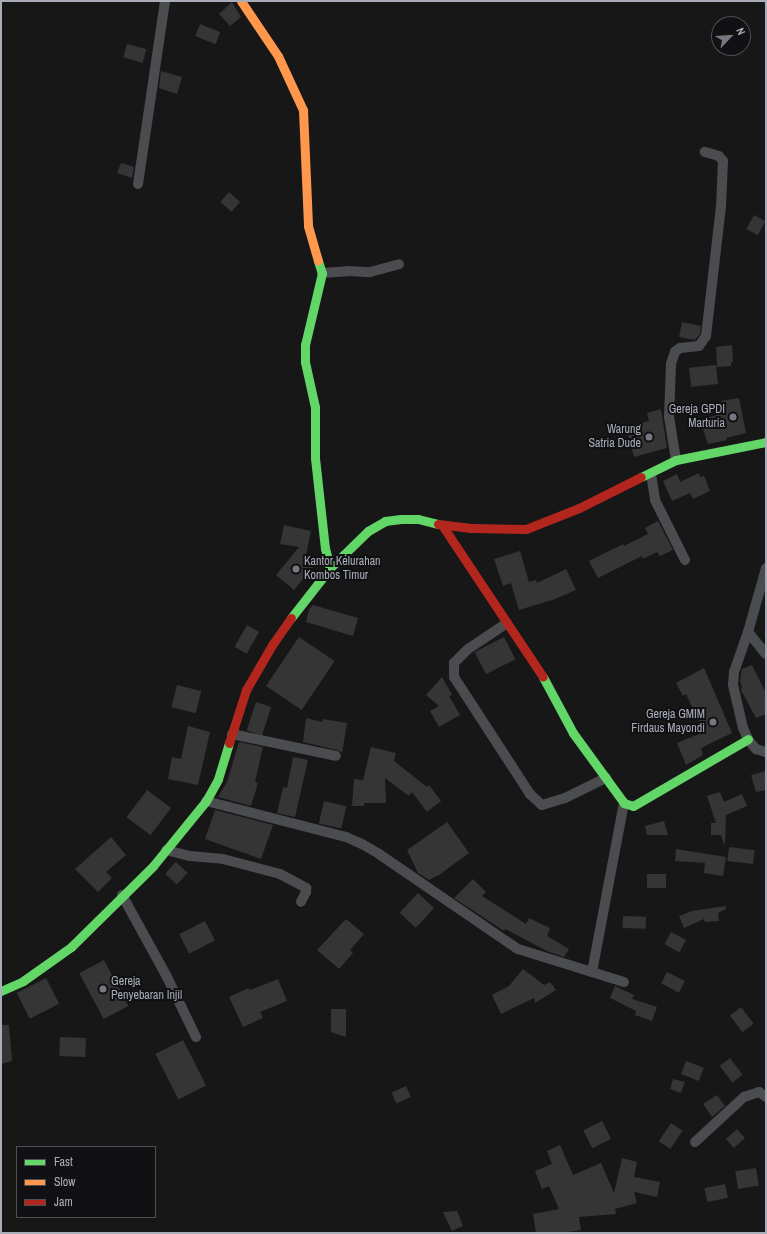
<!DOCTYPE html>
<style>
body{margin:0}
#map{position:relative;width:767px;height:1234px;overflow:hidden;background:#171717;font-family:"Archivo Narrow",sans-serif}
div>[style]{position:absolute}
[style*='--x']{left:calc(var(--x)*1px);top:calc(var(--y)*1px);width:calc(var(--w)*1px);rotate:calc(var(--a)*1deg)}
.building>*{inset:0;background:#353536;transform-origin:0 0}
.street>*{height:10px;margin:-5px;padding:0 5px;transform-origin:5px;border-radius:5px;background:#4b4c50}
.fast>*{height:9px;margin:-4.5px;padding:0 4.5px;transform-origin:4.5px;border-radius:4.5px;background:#63d668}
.slow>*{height:9px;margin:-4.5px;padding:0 4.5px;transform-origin:4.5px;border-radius:4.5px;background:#ff974d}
.jam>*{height:9px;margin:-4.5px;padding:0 4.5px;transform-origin:4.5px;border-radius:4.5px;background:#b3261e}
.dots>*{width:11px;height:11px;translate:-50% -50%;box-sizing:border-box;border:2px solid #111113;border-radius:50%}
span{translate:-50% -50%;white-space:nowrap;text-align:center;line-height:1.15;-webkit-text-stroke:4px #111113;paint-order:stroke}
.poi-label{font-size:12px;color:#a8adb8}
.right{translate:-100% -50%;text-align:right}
.left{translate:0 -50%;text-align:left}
.frame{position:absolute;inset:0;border:2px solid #a8adb8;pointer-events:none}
.legend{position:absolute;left:16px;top:1146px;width:140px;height:72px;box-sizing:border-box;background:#111113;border:1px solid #4d4f55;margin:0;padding:5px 7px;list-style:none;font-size:12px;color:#a8adb8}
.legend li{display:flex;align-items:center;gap:8px;height:20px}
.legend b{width:20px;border:1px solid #4d4f55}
.north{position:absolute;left:711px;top:16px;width:40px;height:40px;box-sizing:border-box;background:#111113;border:1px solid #4d4f55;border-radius:50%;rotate:65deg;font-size:11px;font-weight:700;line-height:16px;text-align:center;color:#a8adb8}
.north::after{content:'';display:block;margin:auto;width:14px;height:18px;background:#757880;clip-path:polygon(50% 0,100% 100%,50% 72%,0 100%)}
</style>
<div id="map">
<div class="building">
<i style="clip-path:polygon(232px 2px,241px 17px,230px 26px,219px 14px)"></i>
<i style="left:200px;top:24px;width:22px;height:13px;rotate:22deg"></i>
<i style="left:127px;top:44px;width:20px;height:14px;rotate:15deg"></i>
<i style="clip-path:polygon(161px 71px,182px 77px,177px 94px,159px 88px)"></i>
<i style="clip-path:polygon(121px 163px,134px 167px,132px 178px,117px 173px)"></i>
<i style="left:229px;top:192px;width:15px;height:13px;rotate:42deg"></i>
<i style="left:754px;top:215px;width:13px;height:16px;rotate:29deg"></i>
<i style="clip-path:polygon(682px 322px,701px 326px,700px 334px,695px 340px,679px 337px)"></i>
<i style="clip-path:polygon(732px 345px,733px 362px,731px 362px,731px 366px,717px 367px,716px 347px)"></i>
<i style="left:716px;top:365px;width:19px;height:27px;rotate:84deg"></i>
<i style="clip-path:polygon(739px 398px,746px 433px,726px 438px,727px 440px,708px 444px,700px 420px,723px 413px,721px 401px)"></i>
<i style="clip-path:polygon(661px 409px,667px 448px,634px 457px,626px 427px,649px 421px,647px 413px)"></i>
<i style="clip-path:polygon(699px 473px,700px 477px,704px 476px,710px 491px,693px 499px,690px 493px,672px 501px,663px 481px,677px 474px,680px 482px)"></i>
<i style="clip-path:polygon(658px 521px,673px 550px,660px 556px,657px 552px,643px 559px,642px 556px,598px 578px,589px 561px,623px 544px,624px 546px,648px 534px,645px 528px)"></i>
<i style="clip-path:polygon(284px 525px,311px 531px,306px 555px,316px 563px,294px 590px,276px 575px,299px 547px,280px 544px)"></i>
<i style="clip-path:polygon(520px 551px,529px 582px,536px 580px,537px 583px,566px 569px,576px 590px,555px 599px,519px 610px,511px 583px,503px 586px,494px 559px)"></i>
<i style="clip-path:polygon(313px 605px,358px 618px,353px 636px,306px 622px,309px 609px)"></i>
<i style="left:247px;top:625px;width:14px;height:25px;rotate:30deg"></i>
<i style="left:299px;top:637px;width:43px;height:59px;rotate:34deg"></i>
<i style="left:504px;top:637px;width:25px;height:33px;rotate:63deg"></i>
<i style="clip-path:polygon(752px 665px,766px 693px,766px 714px,756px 718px,741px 690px,742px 687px,740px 681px,742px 669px)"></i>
<i style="clip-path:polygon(704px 668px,732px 733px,701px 748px,703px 755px,686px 765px,677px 743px,704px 732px,686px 694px,683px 696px,676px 683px)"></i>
<i style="clip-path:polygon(442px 677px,452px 695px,449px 696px,460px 715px,439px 727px,430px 711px,439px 706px,426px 695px)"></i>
<i style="left:177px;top:685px;width:25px;height:23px;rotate:14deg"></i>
<i style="left:256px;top:702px;width:16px;height:30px;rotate:18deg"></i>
<i style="clip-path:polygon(306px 718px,322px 722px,323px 719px,347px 723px,342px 753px,337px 750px,303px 742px)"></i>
<i style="clip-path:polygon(188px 726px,210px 732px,198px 785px,168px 779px,172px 757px,181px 759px)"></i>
<i style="clip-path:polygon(239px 742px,263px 747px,255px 782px,258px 783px,251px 806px,218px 797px,227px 782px)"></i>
<i style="clip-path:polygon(371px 747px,396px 753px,394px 761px,427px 787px,429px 785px,441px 801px,427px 812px,412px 792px,409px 796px,385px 778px,386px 803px,364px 803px,364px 806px,352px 806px,354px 779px,363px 780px)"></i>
<i style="clip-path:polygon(293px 757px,308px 760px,295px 817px,277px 813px,283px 787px,287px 788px)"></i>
<i style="clip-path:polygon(766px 771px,766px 790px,756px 792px,751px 775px)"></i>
<i style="left:147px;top:790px;width:30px;height:34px;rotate:37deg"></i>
<i style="clip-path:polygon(720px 792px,724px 802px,742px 794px,747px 806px,726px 815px,725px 844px,724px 844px,721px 835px,711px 835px,711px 823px,716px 823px,707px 796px)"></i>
<i style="left:324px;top:801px;width:23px;height:23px;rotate:13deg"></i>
<i style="clip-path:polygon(215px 810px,273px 825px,261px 859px,205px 839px)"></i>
<i style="clip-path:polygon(664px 821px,668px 835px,647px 835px,645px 826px)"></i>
<i style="clip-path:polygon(447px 822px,469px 853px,439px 875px,429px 880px,418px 873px,407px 850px)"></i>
<i style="clip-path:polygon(111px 837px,126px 855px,106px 872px,112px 878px,98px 892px,75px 869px)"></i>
<i style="left:729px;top:847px;width:26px;height:14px;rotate:7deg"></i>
<i style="clip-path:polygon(676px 849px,726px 857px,723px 876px,704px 873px,705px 863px,675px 861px)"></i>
<i style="left:176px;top:862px;width:16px;height:16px;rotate:43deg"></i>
<i style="left:647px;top:874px;width:19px;height:14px"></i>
<i style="clip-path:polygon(473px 879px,486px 892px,482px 896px,526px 924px,529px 918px,550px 928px,547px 936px,569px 949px,564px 957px,547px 951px,505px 929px,504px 931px,454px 898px)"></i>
<i style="left:418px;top:893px;width:22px;height:27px;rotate:43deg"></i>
<i style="clip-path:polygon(726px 906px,726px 909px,718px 913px,719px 921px,705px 922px,704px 919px,684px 928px,679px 916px,692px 911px)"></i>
<i style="left:623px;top:916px;width:23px;height:12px;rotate:2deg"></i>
<i style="clip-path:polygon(346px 919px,364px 934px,350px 950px,353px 953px,339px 969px,317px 950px)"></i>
<i style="left:205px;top:921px;width:22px;height:29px;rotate:63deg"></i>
<i style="left:671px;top:932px;width:17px;height:14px;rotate:28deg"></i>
<i style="left:104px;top:960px;width:52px;height:28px;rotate:62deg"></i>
<i style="clip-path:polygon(523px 969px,544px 985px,550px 982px,556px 990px,535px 1003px,534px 998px,501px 1014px,492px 995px,509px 986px)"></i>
<i style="left:667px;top:972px;width:20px;height:13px;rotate:27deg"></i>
<i style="left:46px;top:978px;width:29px;height:33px;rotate:63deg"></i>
<i style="clip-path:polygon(278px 979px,287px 1001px,260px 1012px,263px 1018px,243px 1027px,229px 997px,248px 988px,250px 990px)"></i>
<i style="clip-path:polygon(615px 986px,634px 995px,632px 999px,657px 1007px,652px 1021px,635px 1015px,636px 1011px,610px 998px)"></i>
<i style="left:741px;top:1007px;width:21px;height:14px;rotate:53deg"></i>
<i style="clip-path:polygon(331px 1009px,346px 1009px,346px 1037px,331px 1032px)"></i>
<i style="clip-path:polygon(1px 1025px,9px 1025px,12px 1061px,1px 1064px)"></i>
<i style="left:60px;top:1037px;width:26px;height:19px;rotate:2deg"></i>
<i style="left:183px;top:1040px;width:51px;height:31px;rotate:63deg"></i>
<i style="left:730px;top:1058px;width:21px;height:13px;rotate:53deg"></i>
<i style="left:686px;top:1061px;width:19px;height:14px;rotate:21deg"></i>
<i style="clip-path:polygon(673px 1079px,685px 1082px,681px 1093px,670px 1089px)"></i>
<i style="left:406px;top:1086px;width:12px;height:16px;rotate:66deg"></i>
<i style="clip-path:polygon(717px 1095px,725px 1106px,712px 1117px,703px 1104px)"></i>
<i style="left:602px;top:1121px;width:20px;height:21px;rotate:63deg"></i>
<i style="left:671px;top:1123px;width:14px;height:22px;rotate:34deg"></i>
<i style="left:737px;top:1129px;width:12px;height:15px;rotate:48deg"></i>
<i style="clip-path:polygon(560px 1145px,573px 1175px,601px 1163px,614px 1193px,622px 1158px,637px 1162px,634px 1177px,660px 1182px,657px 1197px,634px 1192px,637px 1203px,615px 1209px,616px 1214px,579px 1217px,581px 1230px,562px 1233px,536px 1233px,533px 1214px,559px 1209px,549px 1186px,542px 1189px,535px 1171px,552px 1164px,547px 1151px)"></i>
<i style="left:756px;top:1168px;width:18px;height:21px;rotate:81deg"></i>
<i style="left:725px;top:1184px;width:14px;height:21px;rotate:78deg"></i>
<i style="clip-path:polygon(457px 1211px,463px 1226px,452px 1231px,443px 1212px)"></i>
</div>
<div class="street">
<i style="--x:138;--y:184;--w:185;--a:-81.6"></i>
<i style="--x:322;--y:273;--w:26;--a:-4"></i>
<i style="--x:348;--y:271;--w:22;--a:3"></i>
<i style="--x:370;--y:272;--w:30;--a:-15"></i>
<i style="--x:676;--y:460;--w:44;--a:-99.2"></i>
<i style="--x:669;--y:417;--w:53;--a:-87.8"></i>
<i style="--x:671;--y:364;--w:13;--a:-72"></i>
<i style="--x:675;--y:352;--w:6;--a:-39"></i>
<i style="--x:680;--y:348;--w:19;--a:-6"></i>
<i style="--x:699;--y:346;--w:12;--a:-55"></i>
<i style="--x:706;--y:336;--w:130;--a:-83.4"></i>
<i style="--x:721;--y:207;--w:46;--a:-87.5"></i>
<i style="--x:723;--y:161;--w:6;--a:-129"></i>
<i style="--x:719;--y:156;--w:15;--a:-164"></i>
<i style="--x:651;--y:474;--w:26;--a:81"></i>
<i style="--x:655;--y:500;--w:67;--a:63.4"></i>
<i style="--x:766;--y:568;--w:66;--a:105.7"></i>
<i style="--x:748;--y:632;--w:42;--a:109.3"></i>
<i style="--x:734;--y:672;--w:13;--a:94"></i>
<i style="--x:733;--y:685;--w:44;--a:76.9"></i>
<i style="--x:743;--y:728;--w:14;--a:65"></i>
<i style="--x:749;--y:741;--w:11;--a:49"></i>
<i style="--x:756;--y:749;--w:10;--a:17"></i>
<i style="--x:507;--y:623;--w:47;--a:146.3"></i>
<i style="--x:468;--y:649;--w:20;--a:135"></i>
<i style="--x:454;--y:663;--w:14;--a:90"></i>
<i style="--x:454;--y:677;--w:140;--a:57"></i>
<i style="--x:530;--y:794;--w:16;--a:43"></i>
<i style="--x:542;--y:805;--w:24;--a:-17"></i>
<i style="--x:565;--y:798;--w:46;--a:-26"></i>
<i style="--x:748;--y:632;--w:28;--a:51"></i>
<i style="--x:232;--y:734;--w:106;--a:11.9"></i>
<i style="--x:206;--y:801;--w:145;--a:14.4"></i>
<i style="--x:346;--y:837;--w:17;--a:24"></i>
<i style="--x:362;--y:844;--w:20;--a:30"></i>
<i style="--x:379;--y:854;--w:168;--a:34.4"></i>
<i style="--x:518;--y:949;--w:111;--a:17.3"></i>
<i style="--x:166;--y:850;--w:25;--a:14"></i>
<i style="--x:190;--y:856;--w:33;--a:5"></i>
<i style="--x:223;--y:859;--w:59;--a:14.7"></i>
<i style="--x:280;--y:874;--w:30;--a:28"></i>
<i style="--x:306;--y:888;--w:4;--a:90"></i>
<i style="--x:306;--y:892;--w:11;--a:117"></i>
<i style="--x:122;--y:895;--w:91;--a:61.2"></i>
<i style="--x:166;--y:975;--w:69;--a:64.2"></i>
<i style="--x:592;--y:972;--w:172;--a:-79.3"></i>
<i style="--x:695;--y:1142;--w:67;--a:-42.6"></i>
<i style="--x:744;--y:1097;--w:16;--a:-18"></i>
<i style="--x:759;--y:1092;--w:9;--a:36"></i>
</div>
<div class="fast">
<i style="--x:318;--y:261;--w:13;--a:72"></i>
<i style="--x:322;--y:273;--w:74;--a:103.3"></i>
<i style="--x:305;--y:345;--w:17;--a:90"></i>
<i style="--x:305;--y:362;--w:46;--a:77.5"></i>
<i style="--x:315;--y:407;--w:51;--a:90"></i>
<i style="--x:315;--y:458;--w:91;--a:83.7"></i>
<i style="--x:325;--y:548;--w:21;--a:76"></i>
<i style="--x:641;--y:477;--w:39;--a:-26"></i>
<i style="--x:676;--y:460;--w:92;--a:-11.3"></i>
<i style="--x:291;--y:618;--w:63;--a:-52"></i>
<i style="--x:330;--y:568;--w:53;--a:-44.2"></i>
<i style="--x:368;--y:531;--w:20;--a:-30"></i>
<i style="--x:385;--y:521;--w:16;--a:-7"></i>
<i style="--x:401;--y:519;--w:17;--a:0"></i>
<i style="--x:418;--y:519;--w:21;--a:14"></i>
<i style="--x:543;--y:677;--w:64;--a:61.8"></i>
<i style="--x:573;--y:733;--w:87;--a:53.9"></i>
<i style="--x:624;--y:803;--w:9;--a:18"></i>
<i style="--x:633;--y:806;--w:133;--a:-30.2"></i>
<i style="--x:1;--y:991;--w:24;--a:-24"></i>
<i style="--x:23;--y:981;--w:59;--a:-35.3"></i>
<i style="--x:71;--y:947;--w:115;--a:-44.6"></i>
<i style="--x:153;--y:866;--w:84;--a:-50.8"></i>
<i style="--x:206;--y:801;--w:25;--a:-61"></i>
<i style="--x:218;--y:779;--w:38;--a:-73"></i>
</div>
<div class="slow">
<i style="--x:241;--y:1;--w:66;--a:56.1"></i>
<i style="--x:278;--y:56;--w:60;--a:65.2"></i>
<i style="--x:303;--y:110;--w:116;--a:87.5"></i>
<i style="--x:308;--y:226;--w:36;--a:74"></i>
</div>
<div class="jam">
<i style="--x:438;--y:524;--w:33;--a:7"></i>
<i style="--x:471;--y:528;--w:55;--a:1"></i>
<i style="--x:526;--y:529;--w:57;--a:-21.6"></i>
<i style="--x:579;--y:508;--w:69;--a:-26.6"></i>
<i style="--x:442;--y:525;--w:182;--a:56.4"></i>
<i style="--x:229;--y:743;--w:56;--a:-72.2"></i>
<i style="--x:246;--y:690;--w:52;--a:-60"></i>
<i style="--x:272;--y:645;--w:33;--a:-55"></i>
</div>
<div class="dots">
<i style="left:733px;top:417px;background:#757880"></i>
<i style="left:649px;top:437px;background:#757880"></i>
<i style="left:296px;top:569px;background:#757880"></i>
<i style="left:713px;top:722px;background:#757880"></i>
<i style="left:103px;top:989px;background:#757880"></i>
</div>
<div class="poi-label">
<span class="right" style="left:725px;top:417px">Gereja GPDI<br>Marturia</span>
<span class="right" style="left:641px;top:437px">Warung<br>Satria Dude</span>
<span class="left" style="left:304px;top:569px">Kantor Kelurahan<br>Kombos Timur</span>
<span class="right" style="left:705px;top:722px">Gereja GMIM<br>Firdaus Mayondi</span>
<span class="left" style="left:111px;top:989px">Gereja<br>Penyebaran Injil</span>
</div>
<div class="frame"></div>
<ul class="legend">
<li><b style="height:5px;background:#63d668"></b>Fast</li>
<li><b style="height:5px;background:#ff974d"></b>Slow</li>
<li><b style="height:5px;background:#b3261e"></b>Jam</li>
</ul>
<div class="north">N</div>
</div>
